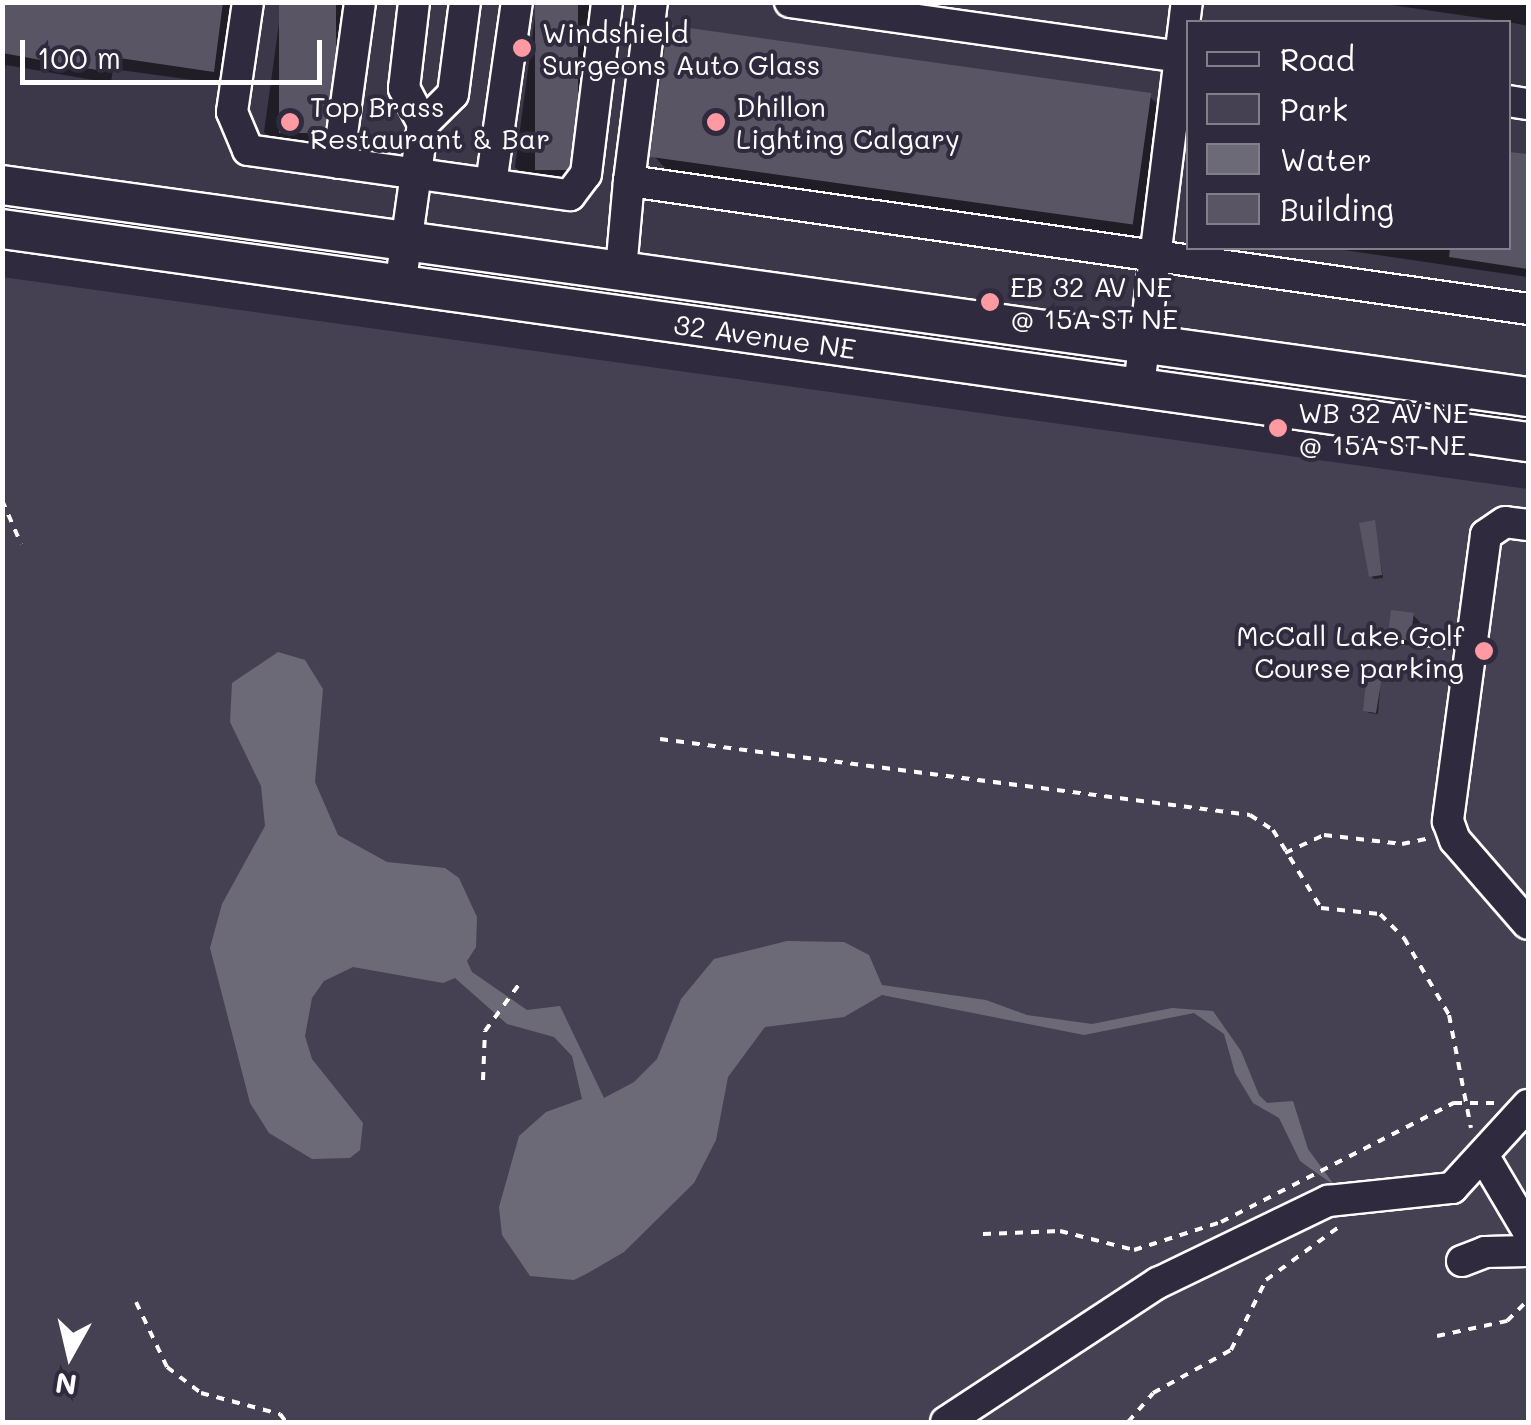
<!DOCTYPE html>
<style>
body{margin:0}
#map{position:relative;width:1531px;height:1425px;overflow:hidden;background:#2f2a3d;font-family:Mali,sans-serif}
div>[style]{position:absolute}
[style*='--x']{left:calc(var(--x)*1px);top:calc(var(--y)*1px);width:calc(var(--w)*1px);rotate:calc(var(--a)*1deg)}
.built>*{inset:0;background:#3c3749}
.green>*{inset:0;background:#464152}
.water>*{inset:0;background:#6d6a77}
.shadow>*{inset:0;background:#0007}
.building>*{inset:0;background:#595564;transform-origin:0 0}
.path>*{height:4px;margin-top:-2px;transform-origin:0;background:repeating-linear-gradient(90deg,#fff 0 8px,transparent 0 16px)}
.roads{filter:drop-shadow(2px 0 #fff) drop-shadow(-2px 0 #fff) drop-shadow(0 2px #fff) drop-shadow(0 -2px #fff)}
.minor>*{height:30px;margin:-15px;padding:0 15px;transform-origin:15px;border-radius:15px;background:#2f2a3d}
.major>*{height:38px;margin:-19px;padding:0 19px;transform-origin:19px;border-radius:19px;background:#2f2a3d}
.dots>*{width:28px;height:28px;translate:-50% -50%;box-sizing:border-box;border:5px solid #2f2a3d;border-radius:50%}
span{translate:-50% -50%;white-space:nowrap;text-align:center;line-height:1.15;-webkit-text-stroke:8px #2f2a3d;paint-order:stroke}
.poi-label{font-size:28px;color:#fff}
.left{translate:0 -50%;text-align:left}
.right{translate:-100% -50%;text-align:right}
.street-label{font-size:28px;color:#fff}
.frame{position:absolute;inset:0;border:5px solid #fff;pointer-events:none}
.legend{position:absolute;left:1186px;top:20px;width:325px;height:230px;box-sizing:border-box;background:#2f2a3d;border:2px solid #827f8b;margin:0;padding:12px 18px;list-style:none;font-size:30px;color:#fff}
.legend li{display:flex;align-items:center;gap:20px;height:50px}
.legend b{width:50px;border:2px solid #827f8b}
.north{position:absolute;left:20px;top:1305px;width:100px;height:100px;-webkit-text-stroke:8px #2f2a3d;paint-order:stroke;rotate:188deg;font-size:28px;font-weight:700;line-height:40px;text-align:center;color:#fff}
.north::after{content:'';display:block;margin:auto;width:35px;height:45px;background:#fff;clip-path:polygon(50% 0,100% 100%,50% 72%,0 100%)}
.scale{position:absolute;left:20px;top:40px;width:302px;height:45px;box-sizing:border-box;border:5px solid #fff;border-top:0;padding-left:12px;font-size:30px;line-height:35px;white-space:nowrap;color:#fff;-webkit-text-stroke:8px #2f2a3d;paint-order:stroke}
</style>
<div id="map">
<div class="built">
<i style="clip-path:polygon(evenodd,3px 3px,1528px 3px,1528px 379px,3px 173px,3px 3px,1188px 22px,1508px 22px,1508px 248px,1188px 248px,1188px 22px)"></i>
</div>
<div class="green">
<i style="clip-path:polygon(2px 277px,1528px 489px,1528px 1422px,3px 1422px)"></i>
</div>
<div class="water">
<i style="clip-path:polygon(278px 652px,305px 660px,323px 689px,315px 782px,338px 835px,387px 862px,445px 868px,459px 878px,477px 917px,476px 947px,467px 961px,472px 972px,527px 1010px,560px 1006px,604px 1098px,634px 1082px,657px 1059px,681px 999px,714px 959px,787px 941px,844px 942px,869px 955px,882px 985px,986px 1000px,1027px 1015px,1092px 1024px,1172px 1008px,1213px 1011px,1241px 1051px,1259px 1095px,1267px 1103px,1293px 1101px,1308px 1149px,1335px 1186px,1300px 1161px,1279px 1118px,1253px 1103px,1235px 1073px,1224px 1034px,1194px 1013px,1084px 1035px,882px 995px,844px 1017px,765px 1027px,728px 1077px,716px 1140px,694px 1183px,624px 1252px,588px 1273px,574px 1280px,530px 1276px,502px 1235px,499px 1207px,519px 1136px,546px 1112px,582px 1099px,572px 1056px,554px 1037px,507px 1024px,455px 978px,443px 983px,353px 967px,324px 981px,312px 998px,305px 1036px,312px 1059px,363px 1123px,360px 1150px,350px 1158px,312px 1159px,269px 1133px,250px 1103px,210px 948px,222px 904px,265px 826px,261px 786px,230px 722px,232px 683px)"></i>
</div>
<div class="shadow">
<i style="clip-path:polygon(2px 2px,239px 2px,229px 85px,113px 69px,111px 83px,6px 65px,2px 79px)"></i>
<i style="clip-path:polygon(282px 2px,352px 2px,331px 154px,279px 147px,264px 132px)"></i>
<i style="clip-path:polygon(537px 2px,594px 2px,568px 188px,530px 182px,515px 167px)"></i>
<i style="clip-path:polygon(1371px 2px,1528px 2px,1528px 26px,1508px 22px)"></i>
<i style="clip-path:polygon(1150px 97px,1165px 112px,1147px 241px,669px 172px,654px 156px)"></i>
<i style="clip-path:polygon(1508px 154px,1528px 157px,1528px 277px,1330px 248px,1508px 248px)"></i>
<i style="clip-path:polygon(1374px 522px,1383px 578px,1374px 579px,1371px 576px)"></i>
<i style="clip-path:polygon(1413px 615px,1420px 622px,1416px 646px,1397px 644px,1390px 637px)"></i>
<i style="clip-path:polygon(1382px 667px,1378px 714px,1369px 713px,1366px 710px)"></i>
</div>
<div class="building">
<i style="clip-path:polygon(2px 2px,223px 2px,214px 72px,99px 55px,97px 70px,2px 53px)"></i>
<i style="left:279px;top:2px;width:57px;height:131px"></i>
<i style="left:535px;top:2px;width:43px;height:168px"></i>
<i style="left:668px;top:25px;width:488px;height:133px;rotate:8deg"></i>
<i style="clip-path:polygon(1508px 152px,1528px 154px,1528px 269px,1449px 257px,1450px 248px,1508px 248px)"></i>
<i style="clip-path:polygon(1375px 520px,1382px 575px,1369px 577px,1359px 523px)"></i>
<i style="left:1391px;top:610px;width:23px;height:28px;rotate:7deg"></i>
<i style="clip-path:polygon(1368px 664px,1384px 665px,1376px 713px,1363px 711px)"></i>
</div>
<div class="path">
<i style="--x:2;--y:500;--w:48;--a:66.6"></i>
<i style="--x:1396;--y:641;--w:50;--a:8"></i>
<i style="--x:660;--y:739;--w:595;--a:7.34"></i>
<i style="--x:1250;--y:815;--w:27;--a:33"></i>
<i style="--x:1273;--y:830;--w:92;--a:58.4"></i>
<i style="--x:1321;--y:908;--w:59;--a:5.8"></i>
<i style="--x:1380;--y:914;--w:34;--a:45"></i>
<i style="--x:1404;--y:938;--w:89;--a:59.7"></i>
<i style="--x:1449;--y:1015;--w:115;--a:79"></i>
<i style="--x:1285;--y:853;--w:43;--a:-24.8"></i>
<i style="--x:1324;--y:835;--w:79;--a:6.6"></i>
<i style="--x:1402;--y:844;--w:29;--a:-12"></i>
<i style="--x:483;--y:1080;--w:49;--a:-87.7"></i>
<i style="--x:485;--y:1031;--w:59;--a:-53.9"></i>
<i style="--x:983;--y:1234;--w:77;--a:-2.2"></i>
<i style="--x:1060;--y:1231;--w:76;--a:14.4"></i>
<i style="--x:1134;--y:1250;--w:91;--a:-17.8"></i>
<i style="--x:1221;--y:1222;--w:262;--a:-27.1"></i>
<i style="--x:1454;--y:1103;--w:45;--a:0"></i>
<i style="--x:136;--y:1302;--w:72;--a:64.5"></i>
<i style="--x:167;--y:1367;--w:43;--a:37.4"></i>
<i style="--x:201;--y:1393;--w:82;--a:14.9"></i>
<i style="--x:280;--y:1414;--w:10;--a:53"></i>
<i style="--x:1437;--y:1336;--w:72;--a:-12.1"></i>
<i style="--x:1507;--y:1321;--w:30;--a:-45"></i>
<i style="--x:1128;--y:1422;--w:38;--a:-49"></i>
<i style="--x:1153;--y:1393;--w:89;--a:-28.9"></i>
<i style="--x:1231;--y:1350;--w:78;--a:-63.4"></i>
<i style="--x:1266;--y:1280;--w:92;--a:-36.1"></i>
</div>
<div class="roads">
<div class="minor">
<i style="--x:248;--y:2;--w:111;--a:98.3"></i>
<i style="--x:232;--y:112;--w:41;--a:67.2"></i>
<i style="--x:248;--y:150;--w:325;--a:8"></i>
<i style="--x:570;--y:195;--w:26;--a:-53"></i>
<i style="--x:586;--y:174;--w:173;--a:-83"></i>
<i style="--x:414;--y:2;--w:87;--a:96.6"></i>
<i style="--x:404;--y:88;--w:41;--a:62.2"></i>
<i style="--x:790;--y:2;--w:402;--a:8"></i>
<i style="--x:1508;--y:101;--w:20;--a:9"></i>
<i style="--x:338;--y:163;--w:162;--a:-82.2"></i>
<i style="--x:629;--y:181;--w:180;--a:-82.7"></i>
<i style="--x:491;--y:184;--w:184;--a:-81.9"></i>
<i style="--x:621;--y:270;--w:89;--a:-84.9"></i>
<i style="--x:629;--y:181;--w:908;--a:8.1"></i>
<i style="--x:400;--y:287;--w:165;--a:-82"></i>
<i style="--x:423;--y:124;--w:42;--a:-45"></i>
<i style="--x:453;--y:94;--w:93;--a:-82.6"></i>
<i style="--x:1139;--y:386;--w:387;--a:-82.9"></i>
<i style="--x:1528;--y:525;--w:23;--a:-173"></i>
<i style="--x:1505;--y:522;--w:23;--a:146"></i>
<i style="--x:1486;--y:535;--w:289;--a:97.6"></i>
<i style="--x:1448;--y:821;--w:20;--a:70"></i>
<i style="--x:1455;--y:840;--w:111;--a:49"></i>
<i style="--x:1483;--y:1155;--w:88;--a:59.4"></i>
<i style="--x:1462;--y:1261;--w:25;--a:-21"></i>
<i style="--x:1485;--y:1252;--w:43;--a:-1.3"></i>
<i style="--x:946;--y:1422;--w:254;--a:-33.3"></i>
<i style="--x:1158;--y:1283;--w:189;--a:-25.8"></i>
<i style="--x:1328;--y:1201;--w:125;--a:-6"></i>
<i style="--x:1452;--y:1188;--w:113;--a:-47.5"></i>
</div>
<div class="major">
<i style="--x:2;--y:185;--w:1541;--a:7.91"></i>
<i style="--x:2;--y:229;--w:1541;--a:7.95"></i>
</div>
</div>
<div class="dots">
<i style="left:522px;top:48px;background:#ff9aa2"></i>
<i style="left:290px;top:122px;background:#ff9aa2"></i>
<i style="left:716px;top:122px;background:#ff9aa2"></i>
<i style="left:990px;top:302px;background:#ff9aa2"></i>
<i style="left:1278px;top:428px;background:#ff9aa2"></i>
<i style="left:1484px;top:651px;background:#ff9aa2"></i>
</div>
<div class="poi-label">
<span class="left" style="left:542px;top:48px">Windshield<br>Surgeons Auto Glass</span>
<span class="left" style="left:310px;top:122px">Top Brass<br>Restaurant &amp; Bar</span>
<span class="left" style="left:736px;top:122px">Dhillon<br>Lighting Calgary</span>
<span class="left" style="left:1010px;top:302px">EB 32 AV NE<br>@ 15A ST NE</span>
<span class="left" style="left:1298px;top:428px">WB 32 AV NE<br>@ 15A ST NE</span>
<span class="right" style="left:1464px;top:651px">McCall Lake Golf<br>Course parking</span>
</div>
<div class="street-label">
<span style="left:765px;top:336px;rotate:8deg">32 Avenue NE</span>
</div>
<div class="frame"></div>
<ul class="legend">
<li><b style="height:12px;background:#2f2a3d"></b>Road</li>
<li><b style="height:28px;background:#464152"></b>Park</li>
<li><b style="height:28px;background:#6d6a77"></b>Water</li>
<li><b style="height:28px;background:#595564"></b>Building</li>
</ul>
<div class="north">N</div>
<div class="scale">100 m</div>
</div>
